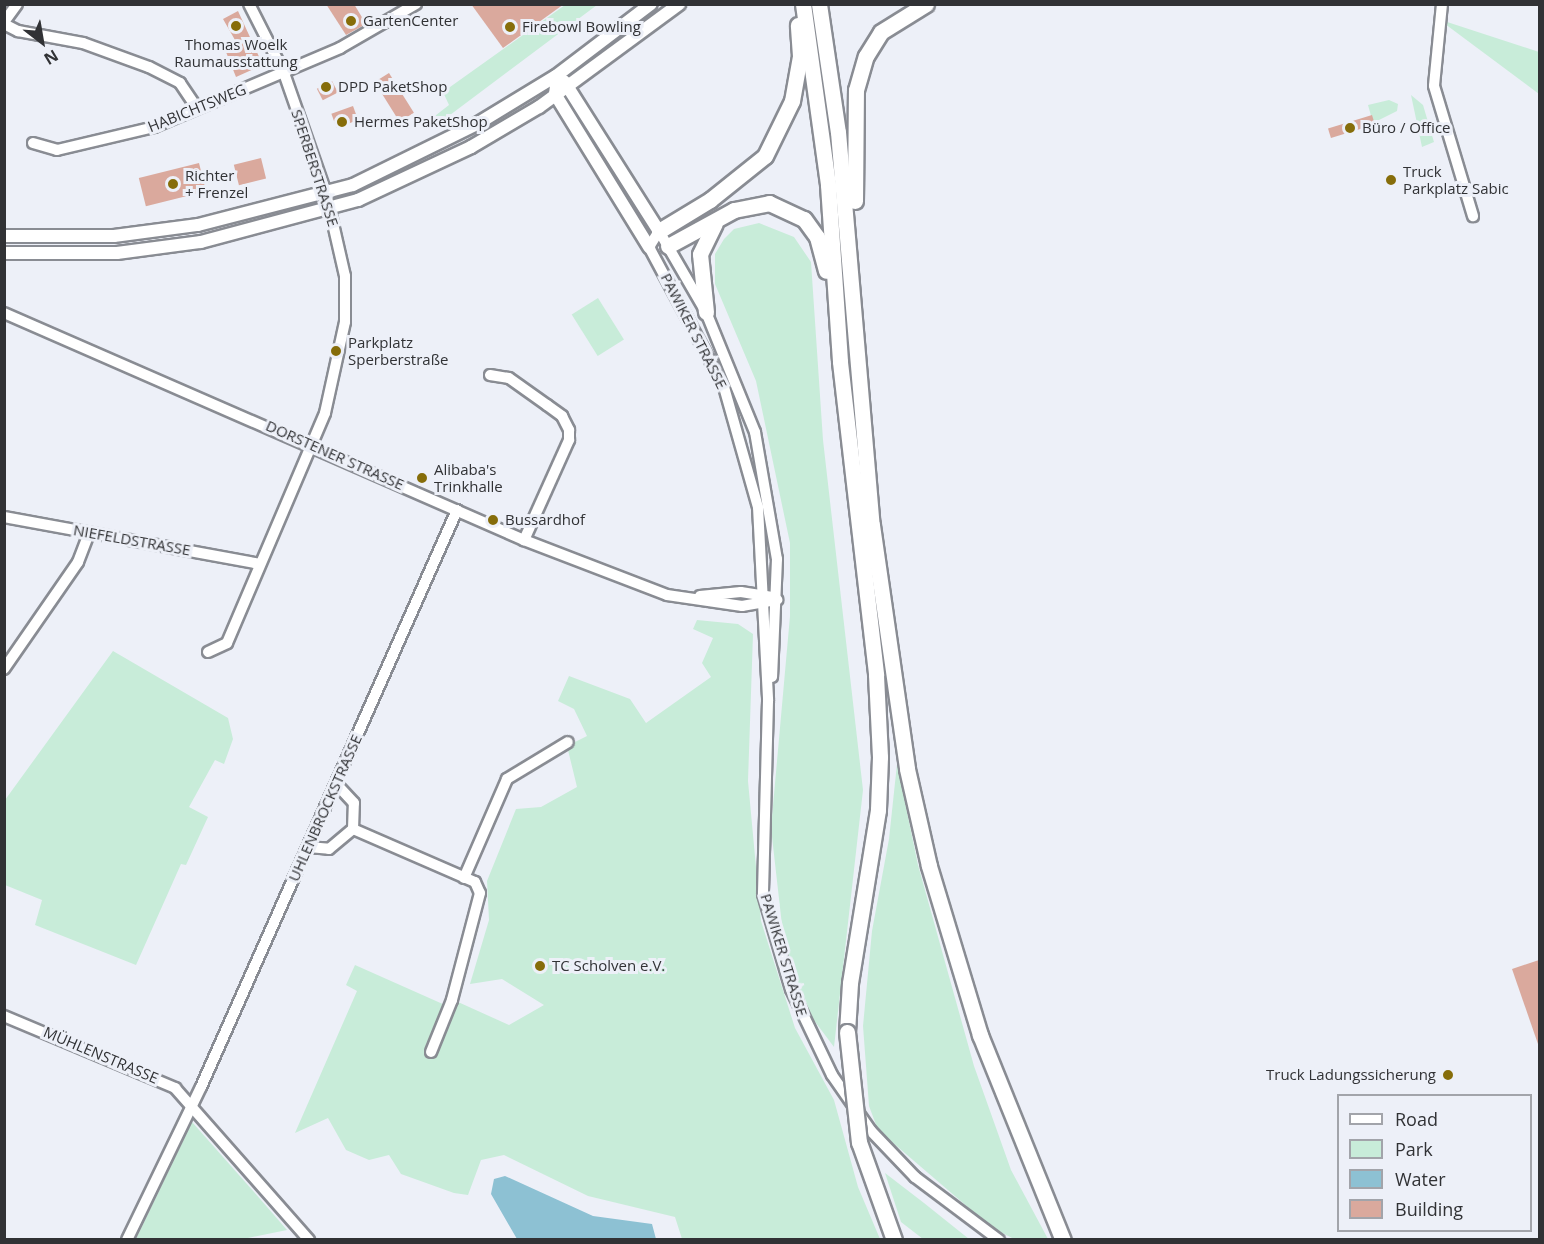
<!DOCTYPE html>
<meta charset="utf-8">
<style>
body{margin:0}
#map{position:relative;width:1544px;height:1244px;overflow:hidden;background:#edf0f8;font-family:"Open Sans",sans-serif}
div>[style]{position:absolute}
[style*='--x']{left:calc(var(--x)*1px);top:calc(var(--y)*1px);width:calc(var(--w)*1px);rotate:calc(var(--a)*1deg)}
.green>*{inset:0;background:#c8ecd9;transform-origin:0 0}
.water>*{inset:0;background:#8dc1d3}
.building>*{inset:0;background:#daa99d;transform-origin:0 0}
.roads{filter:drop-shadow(2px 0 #898c93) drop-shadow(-2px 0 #898c93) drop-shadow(0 2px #898c93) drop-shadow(0 -2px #898c93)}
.minor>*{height:10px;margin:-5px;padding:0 5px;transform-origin:5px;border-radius:5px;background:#fff}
.major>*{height:12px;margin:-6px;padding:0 6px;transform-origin:6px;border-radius:6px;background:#fff}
.highway>*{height:15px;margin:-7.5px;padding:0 7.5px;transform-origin:7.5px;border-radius:7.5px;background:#fff}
.bridges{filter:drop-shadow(2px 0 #898c93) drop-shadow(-2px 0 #898c93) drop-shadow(0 2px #898c93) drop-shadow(0 -2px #898c93)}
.highway-bridge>*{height:15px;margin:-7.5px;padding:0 7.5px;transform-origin:7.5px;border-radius:7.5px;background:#fff}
.dots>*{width:16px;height:16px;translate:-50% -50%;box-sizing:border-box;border:3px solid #edf0f8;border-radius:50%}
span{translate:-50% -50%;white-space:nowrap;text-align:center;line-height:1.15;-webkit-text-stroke:6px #edf0f8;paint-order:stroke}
.poi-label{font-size:15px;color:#313235}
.left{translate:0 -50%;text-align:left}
.right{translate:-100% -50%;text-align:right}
.street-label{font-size:15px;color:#313235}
.frame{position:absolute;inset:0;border:6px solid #313235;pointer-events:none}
.legend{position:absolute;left:1337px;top:1094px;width:195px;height:138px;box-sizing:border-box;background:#edf0f8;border:2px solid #a2a4aa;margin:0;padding:8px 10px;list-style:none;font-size:18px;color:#313235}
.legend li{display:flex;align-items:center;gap:12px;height:30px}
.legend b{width:30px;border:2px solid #a2a4aa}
.north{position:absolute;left:12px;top:12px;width:60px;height:60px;-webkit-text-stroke:4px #edf0f8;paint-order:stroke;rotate:149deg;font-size:16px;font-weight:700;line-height:24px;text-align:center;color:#313235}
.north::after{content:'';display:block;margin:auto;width:21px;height:27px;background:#313235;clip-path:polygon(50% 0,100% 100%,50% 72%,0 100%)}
</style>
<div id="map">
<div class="green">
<i style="clip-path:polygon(565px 5px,597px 5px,434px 127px,431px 119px,449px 105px,443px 92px)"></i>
<i style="clip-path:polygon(1441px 20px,1539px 52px,1539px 94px,1441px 21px)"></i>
<i style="clip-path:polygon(1411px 95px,1423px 105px,1434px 142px,1422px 147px)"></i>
<i style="clip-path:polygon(1389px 100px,1398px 104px,1397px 111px,1373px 123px,1368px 105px)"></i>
<i style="clip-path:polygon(759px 223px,794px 237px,811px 262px,823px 440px,863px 790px,834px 1047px,807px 1011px,784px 943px,771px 828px,790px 616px,790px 543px,756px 381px,715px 284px,715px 254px,724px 239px,734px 229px)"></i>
<i style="left:598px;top:298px;width:49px;height:31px;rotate:58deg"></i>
<i style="clip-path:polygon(697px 620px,738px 624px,753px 634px,748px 781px,761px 921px,795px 1028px,834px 1100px,858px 1187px,880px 1239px,682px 1239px,675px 1217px,588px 1196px,504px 1155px,481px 1160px,468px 1195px,454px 1193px,401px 1174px,389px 1155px,369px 1160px,346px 1150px,328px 1118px,295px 1133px,357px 991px,346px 985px,355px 965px,454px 1009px,458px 1002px,509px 1025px,544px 1005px,502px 979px,470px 984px,489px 920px,487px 881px,516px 809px,541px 807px,577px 787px,567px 746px,587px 736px,574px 709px,558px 701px,569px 676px,630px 699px,646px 723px,711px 677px,702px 663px,713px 638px,693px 629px)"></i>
<i style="clip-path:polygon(113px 651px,228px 718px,233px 739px,224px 764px,215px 760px,189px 807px,208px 817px,186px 865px,181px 864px,136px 965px,35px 925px,42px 900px,5px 885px,5px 800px)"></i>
<i style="clip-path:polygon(897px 764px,918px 865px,974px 1066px,1011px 1170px,1048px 1239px,1014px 1239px,991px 1227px,878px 1130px,869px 1106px,863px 1026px,872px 931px,889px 839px)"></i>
<i style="clip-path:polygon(192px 1122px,254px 1192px,287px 1230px,243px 1239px,136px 1239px)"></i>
<i style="clip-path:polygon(885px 1173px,924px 1203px,969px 1239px,923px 1239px,901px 1222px)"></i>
</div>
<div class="water">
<i style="clip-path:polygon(505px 1176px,593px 1216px,652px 1224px,656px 1239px,517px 1239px,491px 1194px,494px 1179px)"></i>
</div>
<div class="building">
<i style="clip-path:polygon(326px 4px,354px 4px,366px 24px,346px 35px)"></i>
<i style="clip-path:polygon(471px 4px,564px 4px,503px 48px)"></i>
<i style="clip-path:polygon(238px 11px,261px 61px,258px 67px,236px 77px,224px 47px,235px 40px,223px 19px)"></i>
<i style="left:389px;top:73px;width:47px;height:17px;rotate:58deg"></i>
<i style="left:332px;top:81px;width:13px;height:17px;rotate:63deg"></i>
<i style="left:353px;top:106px;width:15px;height:23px;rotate:70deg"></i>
<i style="left:1372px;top:115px;width:10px;height:46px;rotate:73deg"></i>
<i style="left:261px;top:158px;width:21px;height:28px;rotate:76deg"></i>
<i style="left:199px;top:163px;width:29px;height:62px;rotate:76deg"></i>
<i style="clip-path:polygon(1539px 960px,1539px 1044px,1538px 1044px,1512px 969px)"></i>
</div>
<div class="roads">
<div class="minor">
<i style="--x:1442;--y:4;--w:82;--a:95.6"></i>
<i style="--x:1434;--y:86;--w:136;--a:73.3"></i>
<i style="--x:4;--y:22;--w:22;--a:-54"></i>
<i style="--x:4;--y:24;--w:16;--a:27"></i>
<i style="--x:18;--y:31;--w:66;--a:10.5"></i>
<i style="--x:83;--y:43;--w:70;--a:20"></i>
<i style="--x:149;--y:67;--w:35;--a:27"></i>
<i style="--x:180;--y:83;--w:30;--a:56"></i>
<i style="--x:33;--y:143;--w:25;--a:16"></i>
<i style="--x:57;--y:150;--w:100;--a:-13.3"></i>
<i style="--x:154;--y:127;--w:202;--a:-23"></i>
<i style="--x:340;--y:48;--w:88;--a:-30.1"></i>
<i style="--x:649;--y:247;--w:159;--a:61.8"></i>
<i style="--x:724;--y:387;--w:125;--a:74.2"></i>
<i style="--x:758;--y:507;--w:194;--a:87"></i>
<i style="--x:768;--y:701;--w:193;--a:91.5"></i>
<i style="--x:763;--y:894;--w:99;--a:73.6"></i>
<i style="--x:791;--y:989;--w:95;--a:64.5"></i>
<i style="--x:832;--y:1075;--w:68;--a:55.1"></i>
<i style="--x:871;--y:1131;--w:64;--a:46.3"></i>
<i style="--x:915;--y:1177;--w:105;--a:36.9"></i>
<i style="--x:649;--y:247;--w:19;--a:-58"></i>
<i style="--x:659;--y:231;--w:94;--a:59.9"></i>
<i style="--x:706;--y:312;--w:130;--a:67.8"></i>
<i style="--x:755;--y:432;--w:129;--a:80.2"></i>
<i style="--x:777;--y:559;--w:118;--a:92.4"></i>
<i style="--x:4;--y:313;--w:567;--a:23.58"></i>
<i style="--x:524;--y:540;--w:153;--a:21"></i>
<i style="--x:667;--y:595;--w:76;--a:8.3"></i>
<i style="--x:742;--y:606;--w:36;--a:-10"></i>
<i style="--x:490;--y:375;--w:19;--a:9"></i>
<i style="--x:509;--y:378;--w:47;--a:35.4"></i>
<i style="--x:547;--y:405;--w:19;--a:36"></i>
<i style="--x:562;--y:416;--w:16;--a:63"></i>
<i style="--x:569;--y:430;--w:10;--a:90"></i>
<i style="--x:569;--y:440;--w:110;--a:114.2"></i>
<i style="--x:4;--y:517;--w:259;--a:10.4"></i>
<i style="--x:700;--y:596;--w:41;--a:-5.6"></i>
<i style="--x:741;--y:592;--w:30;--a:9"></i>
<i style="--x:208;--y:652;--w:21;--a:-25"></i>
<i style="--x:227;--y:643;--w:250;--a:-66.9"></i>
<i style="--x:325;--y:413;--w:93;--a:-77.6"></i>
<i style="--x:345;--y:322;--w:46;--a:-90"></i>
<i style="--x:345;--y:276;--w:85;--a:-102.9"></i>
<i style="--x:326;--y:193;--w:127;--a:-109.3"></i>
<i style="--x:284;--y:73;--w:77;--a:-116.9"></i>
<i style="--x:4;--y:669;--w:130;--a:-55.3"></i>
<i style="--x:78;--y:562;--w:31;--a:-69"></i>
<i style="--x:353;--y:829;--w:133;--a:23.5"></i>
<i style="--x:475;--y:882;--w:12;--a:66"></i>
<i style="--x:480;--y:893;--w:111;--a:104.7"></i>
<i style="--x:452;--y:1000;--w:56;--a:112"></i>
<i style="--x:308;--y:847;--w:21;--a:5"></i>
<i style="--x:329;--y:849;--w:31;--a:-40"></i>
<i style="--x:353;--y:829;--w:26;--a:-88"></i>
<i style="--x:354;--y:803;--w:26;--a:-133"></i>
<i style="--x:464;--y:878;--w:108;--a:-66.5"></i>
<i style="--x:507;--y:779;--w:71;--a:-31.2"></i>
<i style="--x:4;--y:1016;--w:186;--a:22.8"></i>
<i style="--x:175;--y:1088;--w:203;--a:48.6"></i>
<i style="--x:127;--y:1240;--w:170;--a:-64.2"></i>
<i style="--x:201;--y:1087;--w:631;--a:-66.07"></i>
</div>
<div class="major">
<i style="--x:564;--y:81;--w:178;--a:57.7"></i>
<i style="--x:556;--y:86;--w:8;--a:97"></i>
<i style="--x:555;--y:94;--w:180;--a:58.4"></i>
<i style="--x:4;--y:236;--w:110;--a:0"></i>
<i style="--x:114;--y:236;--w:85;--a:-7.5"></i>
<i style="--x:198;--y:225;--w:160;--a:-14.5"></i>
<i style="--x:353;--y:185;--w:138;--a:-26.2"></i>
<i style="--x:477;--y:124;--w:92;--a:-31.3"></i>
<i style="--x:556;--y:76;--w:119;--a:-37.2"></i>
<i style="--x:4;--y:253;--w:113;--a:0"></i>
<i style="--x:117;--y:253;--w:85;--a:-7.5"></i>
<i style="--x:201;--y:242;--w:163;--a:-15"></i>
<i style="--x:358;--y:200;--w:125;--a:-25.1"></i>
<i style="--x:471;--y:147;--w:79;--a:-30.5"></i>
<i style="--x:539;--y:107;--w:174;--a:-36.3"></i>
</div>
<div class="highway">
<i style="--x:803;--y:4;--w:183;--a:82.1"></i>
<i style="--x:828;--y:185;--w:177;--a:86.1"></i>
<i style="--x:840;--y:362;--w:315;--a:83.4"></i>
<i style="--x:876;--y:675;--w:82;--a:87.2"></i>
<i style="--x:880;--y:757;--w:53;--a:92.2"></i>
<i style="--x:878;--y:810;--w:175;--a:99.2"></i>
<i style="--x:850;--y:983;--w:49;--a:93.5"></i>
<i style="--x:819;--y:4;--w:129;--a:81.6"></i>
<i style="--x:838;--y:132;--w:394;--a:85.1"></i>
<i style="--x:872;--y:525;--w:246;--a:81.8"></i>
<i style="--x:907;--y:769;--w:99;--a:77.2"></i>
<i style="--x:929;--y:866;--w:177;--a:73.2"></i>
<i style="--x:980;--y:1035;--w:221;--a:68"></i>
<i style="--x:855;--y:201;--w:111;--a:-89.5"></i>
<i style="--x:856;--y:90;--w:35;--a:-74"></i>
<i style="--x:866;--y:56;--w:28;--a:-58"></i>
<i style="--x:881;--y:32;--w:53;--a:-31.9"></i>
<i style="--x:659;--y:231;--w:60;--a:-31.3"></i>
<i style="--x:710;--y:200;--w:70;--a:-38.7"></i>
<i style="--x:765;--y:156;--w:61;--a:-63.9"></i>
<i style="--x:792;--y:101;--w:46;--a:-79.9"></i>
<i style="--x:800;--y:56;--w:31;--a:-94"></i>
<i style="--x:668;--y:246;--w:75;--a:-28.6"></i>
<i style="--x:734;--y:210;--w:36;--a:-11"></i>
<i style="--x:769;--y:203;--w:38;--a:25"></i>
<i style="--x:804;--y:219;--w:22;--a:54"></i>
<i style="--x:817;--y:237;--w:35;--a:75"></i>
<i style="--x:706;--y:312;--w:58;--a:-95.9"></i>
<i style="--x:700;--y:254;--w:34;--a:-64"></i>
</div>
</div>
<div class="bridges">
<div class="highway-bridge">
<i style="--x:847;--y:1032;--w:111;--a:83.8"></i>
<i style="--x:859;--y:1142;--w:104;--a:70.3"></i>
</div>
</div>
<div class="dots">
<i style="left:351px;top:21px;background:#866d0a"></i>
<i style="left:236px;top:26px;background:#866d0a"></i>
<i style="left:510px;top:27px;background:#866d0a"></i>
<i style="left:326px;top:87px;background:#866d0a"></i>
<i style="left:342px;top:122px;background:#866d0a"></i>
<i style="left:1350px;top:128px;background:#866d0a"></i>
<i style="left:1391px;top:180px;background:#866d0a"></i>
<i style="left:173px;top:184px;background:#866d0a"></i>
<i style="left:336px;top:351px;background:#866d0a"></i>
<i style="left:422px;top:478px;background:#866d0a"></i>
<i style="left:493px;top:520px;background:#866d0a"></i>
<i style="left:540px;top:966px;background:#866d0a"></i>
<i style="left:1448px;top:1075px;background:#866d0a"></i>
</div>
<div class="poi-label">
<span class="left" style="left:363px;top:21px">GartenCenter</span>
<span class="left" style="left:522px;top:27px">Firebowl Bowling</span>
<span style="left:236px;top:53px">Thomas Woelk<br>Raumausstattung</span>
<span class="left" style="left:338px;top:87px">DPD PaketShop</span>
<span class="left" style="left:354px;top:122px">Hermes PaketShop</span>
<span class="left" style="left:1362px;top:128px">Büro / Office</span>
<span class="left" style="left:1403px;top:180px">Truck<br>Parkplatz Sabic</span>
<span class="left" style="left:185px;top:184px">Richter<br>+ Frenzel</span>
<span class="left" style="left:348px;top:351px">Parkplatz<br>Sperberstraße</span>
<span class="left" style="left:434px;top:478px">Alibaba's<br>Trinkhalle</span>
<span class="left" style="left:505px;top:520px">Bussardhof</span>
<span class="left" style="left:552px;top:966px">TC Scholven e.V.</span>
<span class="right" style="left:1436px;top:1075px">Truck Ladungssicherung</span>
</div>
<div class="street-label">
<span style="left:197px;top:108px;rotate:-22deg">HABICHTSWEG</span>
<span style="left:315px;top:168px;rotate:72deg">SPERBERSTRASSE</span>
<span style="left:694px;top:331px;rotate:63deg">PAWIKER STRASSE</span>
<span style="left:335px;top:455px;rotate:24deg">DORSTENER STRASSE</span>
<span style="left:132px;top:540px;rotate:10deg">NIEFELDSTRASSE</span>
<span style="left:325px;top:808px;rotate:-66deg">UHLENBROCKSTRASSE</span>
<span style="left:784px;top:955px;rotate:73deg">PAWIKER STRASSE</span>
<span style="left:101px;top:1055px;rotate:23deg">MÜHLENSTRASSE</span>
</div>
<div class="frame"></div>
<ul class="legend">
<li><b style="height:8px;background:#fff"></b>Road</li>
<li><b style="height:16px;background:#c8ecd9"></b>Park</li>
<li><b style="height:16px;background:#8dc1d3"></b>Water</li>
<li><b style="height:16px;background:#daa99d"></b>Building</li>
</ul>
<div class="north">N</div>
</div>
